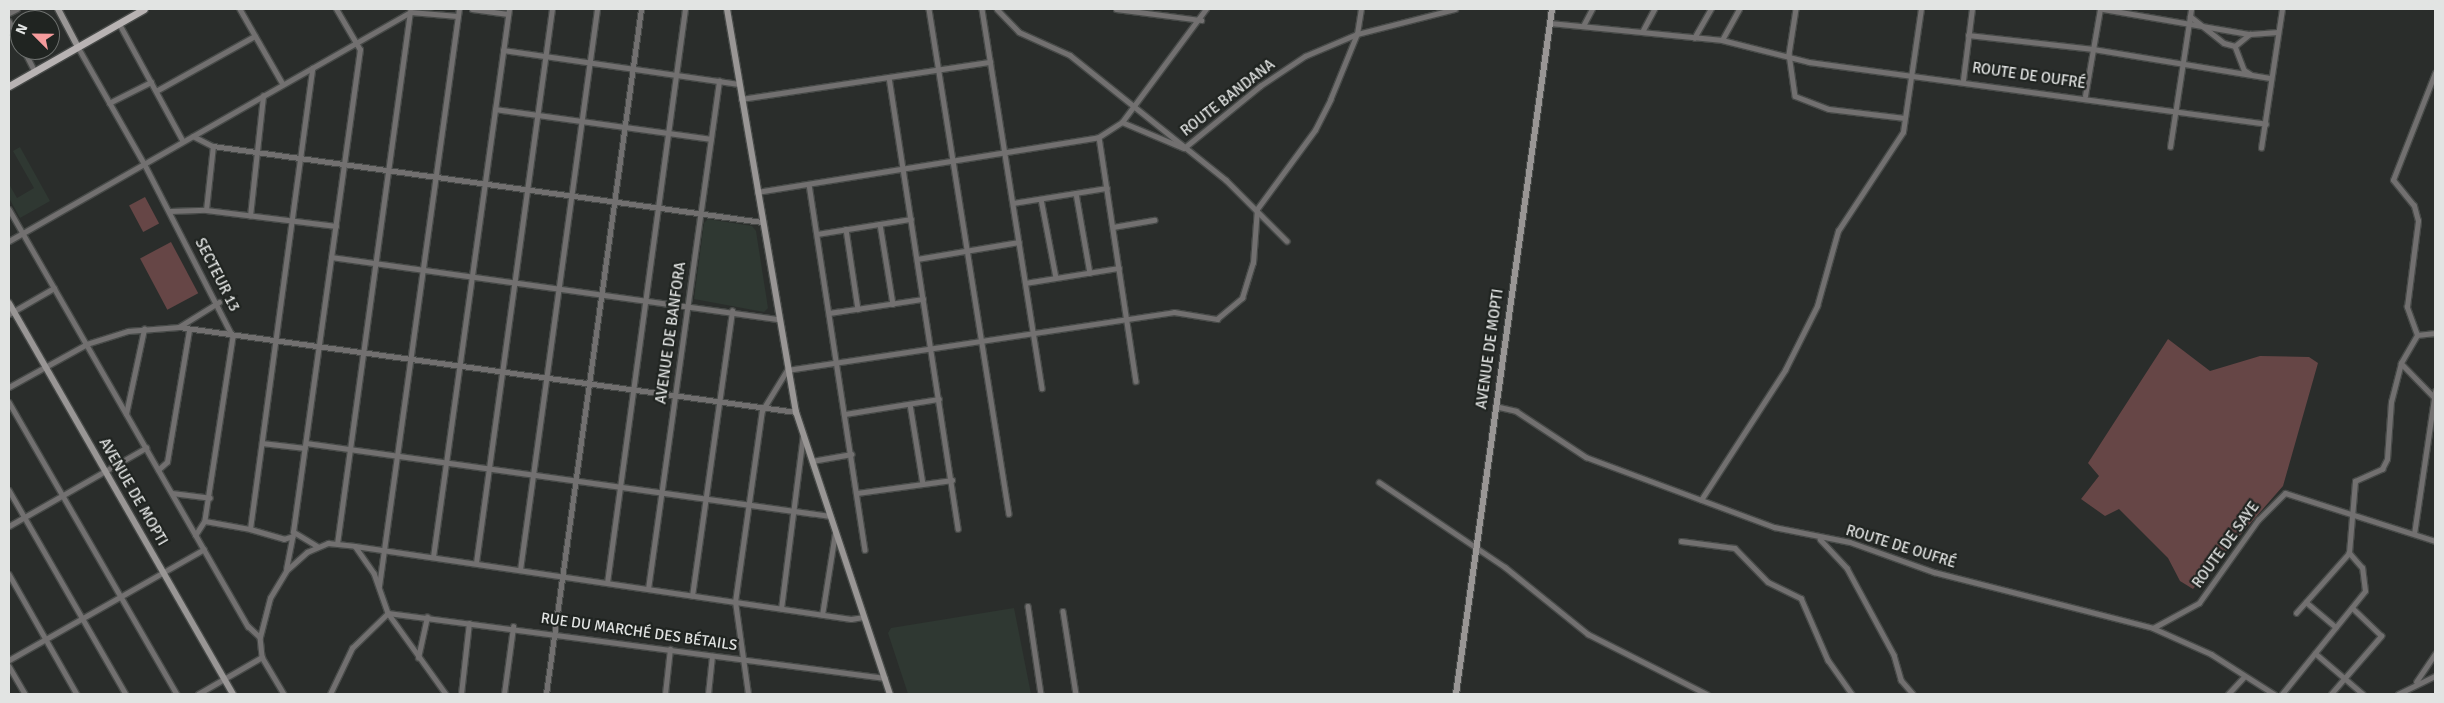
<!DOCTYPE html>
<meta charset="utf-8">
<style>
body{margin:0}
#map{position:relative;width:2444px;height:703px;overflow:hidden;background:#2a2d2b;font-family:Signika,sans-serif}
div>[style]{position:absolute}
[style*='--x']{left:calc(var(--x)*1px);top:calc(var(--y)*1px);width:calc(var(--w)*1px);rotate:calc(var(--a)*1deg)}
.built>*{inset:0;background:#2f3832}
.green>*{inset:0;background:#664646;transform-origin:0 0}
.roads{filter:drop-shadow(1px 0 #474a48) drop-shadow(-1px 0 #474a48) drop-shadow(0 1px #474a48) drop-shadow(0 -1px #474a48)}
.street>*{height:4.5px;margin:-2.25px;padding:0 2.25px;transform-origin:2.25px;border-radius:2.25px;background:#727070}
.secondary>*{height:6px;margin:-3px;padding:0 3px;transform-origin:3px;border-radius:3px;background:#999695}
.primary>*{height:7px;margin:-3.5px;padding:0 3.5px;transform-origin:3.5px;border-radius:3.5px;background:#b8b3b3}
span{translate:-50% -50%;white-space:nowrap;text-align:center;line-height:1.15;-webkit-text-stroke:4.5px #202421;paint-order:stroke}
.street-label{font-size:15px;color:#e2e4e3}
.frame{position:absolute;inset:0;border:10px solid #e2e4e3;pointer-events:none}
.north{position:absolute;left:10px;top:10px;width:50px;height:50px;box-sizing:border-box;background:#202421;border:1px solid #6e716f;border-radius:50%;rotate:293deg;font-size:14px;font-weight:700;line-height:20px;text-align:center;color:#e2e4e3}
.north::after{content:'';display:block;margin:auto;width:18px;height:22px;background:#f59b9c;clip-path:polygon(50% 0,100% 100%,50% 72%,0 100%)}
</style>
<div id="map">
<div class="built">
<i style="clip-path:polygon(20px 147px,50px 201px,20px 218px,9px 198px,9px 184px,17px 198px,34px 188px,13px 151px)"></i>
<i style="clip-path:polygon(708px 219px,752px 226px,756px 231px,768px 308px,764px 312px,694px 299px,704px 223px)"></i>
<i style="clip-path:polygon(1014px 608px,1031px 694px,908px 694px,888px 633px,891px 628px)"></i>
</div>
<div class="green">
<i style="left:145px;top:197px;width:30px;height:18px;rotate:62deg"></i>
<i style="left:171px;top:242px;width:58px;height:35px;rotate:62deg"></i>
<i style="clip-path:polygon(2168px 339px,2210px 371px,2260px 356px,2309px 357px,2318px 363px,2283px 486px,2193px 589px,2180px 581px,2168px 558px,2119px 509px,2105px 516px,2081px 499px,2099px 476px,2088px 463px)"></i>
</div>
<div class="roads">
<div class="street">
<i style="--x:240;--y:9;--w:86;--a:60.2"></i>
<i style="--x:472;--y:9;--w:36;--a:8"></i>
<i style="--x:929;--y:9;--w:511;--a:81"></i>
<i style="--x:982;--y:9;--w:384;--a:81"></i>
<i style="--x:997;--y:9;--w:32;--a:46"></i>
<i style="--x:1019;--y:32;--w:56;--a:24.3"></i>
<i style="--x:1070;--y:55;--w:200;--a:38.7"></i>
<i style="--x:1226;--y:180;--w:86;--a:45"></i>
<i style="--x:1116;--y:9;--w:86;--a:7.4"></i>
<i style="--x:1796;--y:9;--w:46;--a:98.8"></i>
<i style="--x:1789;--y:54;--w:42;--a:81.9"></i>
<i style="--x:1795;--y:96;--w:36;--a:21"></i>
<i style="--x:1829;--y:109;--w:76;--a:6.8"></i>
<i style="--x:2103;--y:9;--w:149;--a:9.7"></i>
<i style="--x:2250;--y:34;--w:28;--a:-4"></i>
<i style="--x:9;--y:13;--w:9;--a:-27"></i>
<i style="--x:2190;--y:16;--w:43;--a:38.5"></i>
<i style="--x:2224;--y:43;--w:11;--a:15"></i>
<i style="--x:2235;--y:46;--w:26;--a:69"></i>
<i style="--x:2244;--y:70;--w:9;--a:32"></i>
<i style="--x:9;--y:21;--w:25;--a:63"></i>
<i style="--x:119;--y:23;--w:134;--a:61.5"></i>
<i style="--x:1550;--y:23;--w:173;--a:5.6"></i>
<i style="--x:1722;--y:40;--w:90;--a:14.2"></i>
<i style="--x:1809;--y:62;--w:461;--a:7.7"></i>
<i style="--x:1583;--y:26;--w:19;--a:-62"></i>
<i style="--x:1642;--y:32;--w:26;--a:-62"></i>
<i style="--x:1968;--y:35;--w:126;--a:6.4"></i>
<i style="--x:2093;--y:49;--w:179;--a:9.3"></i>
<i style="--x:1694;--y:38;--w:34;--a:-60"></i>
<i style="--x:1722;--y:40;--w:35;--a:-61"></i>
<i style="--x:2235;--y:46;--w:19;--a:-39"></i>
<i style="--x:78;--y:47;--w:133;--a:60.4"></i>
<i style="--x:144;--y:163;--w:195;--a:62.9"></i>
<i style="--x:233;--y:337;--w:186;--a:98.7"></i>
<i style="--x:205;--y:521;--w:17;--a:123"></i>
<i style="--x:24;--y:50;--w:25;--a:63"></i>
<i style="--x:503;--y:50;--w:238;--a:8.2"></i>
<i style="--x:889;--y:77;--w:457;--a:81.3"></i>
<i style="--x:1963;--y:80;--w:72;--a:-82.8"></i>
<i style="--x:156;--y:91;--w:113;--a:-29.1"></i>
<i style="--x:2085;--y:96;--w:88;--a:-80.2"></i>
<i style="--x:741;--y:99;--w:252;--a:-8.5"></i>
<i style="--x:109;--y:103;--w:47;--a:-26.6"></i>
<i style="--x:495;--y:109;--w:218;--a:7.9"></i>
<i style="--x:1122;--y:122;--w:141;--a:-53.4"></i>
<i style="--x:193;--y:136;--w:22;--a:27"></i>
<i style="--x:213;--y:146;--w:554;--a:7.88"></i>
<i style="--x:1099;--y:137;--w:247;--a:81.4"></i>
<i style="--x:2170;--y:147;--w:140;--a:-81.3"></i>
<i style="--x:2261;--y:148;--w:141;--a:-81.4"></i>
<i style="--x:809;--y:184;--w:370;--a:81.3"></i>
<i style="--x:757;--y:192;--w:346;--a:-9.1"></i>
<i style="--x:1099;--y:137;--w:27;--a:-33"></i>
<i style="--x:1122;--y:122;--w:67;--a:22.8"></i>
<i style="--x:1184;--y:148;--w:98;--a:-39.2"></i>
<i style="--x:1260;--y:86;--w:54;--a:-33.7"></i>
<i style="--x:1305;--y:56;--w:56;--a:-22.9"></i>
<i style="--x:1357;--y:34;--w:101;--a:-14.3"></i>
<i style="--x:1076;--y:193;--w:81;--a:80.1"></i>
<i style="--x:1041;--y:199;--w:80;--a:79.2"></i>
<i style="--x:1013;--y:203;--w:95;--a:-9.1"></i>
<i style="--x:9;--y:209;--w:481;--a:60.2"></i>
<i style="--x:248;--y:626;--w:16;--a:43"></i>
<i style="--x:260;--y:637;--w:40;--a:-75.6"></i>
<i style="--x:270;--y:598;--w:31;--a:-59"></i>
<i style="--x:286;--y:571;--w:28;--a:-42"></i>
<i style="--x:307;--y:552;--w:23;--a:-23"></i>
<i style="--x:328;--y:543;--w:27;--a:6"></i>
<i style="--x:355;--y:546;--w:33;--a:55"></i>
<i style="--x:374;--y:573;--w:42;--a:70.7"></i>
<i style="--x:388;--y:613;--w:100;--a:54.4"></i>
<i style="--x:206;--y:210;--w:64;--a:-83.8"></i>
<i style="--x:170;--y:211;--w:36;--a:-2"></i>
<i style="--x:206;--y:210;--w:131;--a:7"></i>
<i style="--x:250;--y:216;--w:121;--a:-83.8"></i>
<i style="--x:880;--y:224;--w:81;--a:80.8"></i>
<i style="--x:1113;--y:227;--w:42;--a:-9.7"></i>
<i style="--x:846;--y:229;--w:81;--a:81.5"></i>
<i style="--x:817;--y:234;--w:95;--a:-9.1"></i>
<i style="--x:9;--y:241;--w:462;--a:-29.7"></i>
<i style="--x:410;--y:12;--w:48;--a:4.8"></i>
<i style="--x:331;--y:257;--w:450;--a:7.9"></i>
<i style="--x:917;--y:259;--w:103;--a:-9.5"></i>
<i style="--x:1025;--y:283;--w:95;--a:-9.1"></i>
<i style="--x:829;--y:313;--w:95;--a:-8.5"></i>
<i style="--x:9;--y:314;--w:52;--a:-30"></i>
<i style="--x:179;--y:327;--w:47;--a:-32"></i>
<i style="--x:2417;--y:335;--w:30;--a:-110"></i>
<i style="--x:2407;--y:307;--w:87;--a:-82.7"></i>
<i style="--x:2418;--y:221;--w:16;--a:-105"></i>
<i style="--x:2414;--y:206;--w:33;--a:-129"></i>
<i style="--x:2393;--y:180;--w:115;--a:-68.6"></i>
<i style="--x:2401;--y:363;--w:49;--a:45.8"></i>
<i style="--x:9;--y:387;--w:89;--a:-28.9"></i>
<i style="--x:87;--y:344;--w:43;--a:-17.6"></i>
<i style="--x:128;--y:331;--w:51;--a:-4.5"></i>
<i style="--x:179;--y:327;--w:623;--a:7.84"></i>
<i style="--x:9;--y:402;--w:337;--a:60.1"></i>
<i style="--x:910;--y:404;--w:81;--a:80.8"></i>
<i style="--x:1495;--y:406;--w:22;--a:13"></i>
<i style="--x:1516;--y:411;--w:84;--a:33.3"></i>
<i style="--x:1586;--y:457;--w:201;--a:20.4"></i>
<i style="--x:1774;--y:527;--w:77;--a:11.2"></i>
<i style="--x:1850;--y:542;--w:89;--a:19.7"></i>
<i style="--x:1934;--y:572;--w:226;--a:14.3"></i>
<i style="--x:2153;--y:628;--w:64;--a:24.1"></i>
<i style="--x:2211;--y:654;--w:75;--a:32.4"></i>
<i style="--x:126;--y:414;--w:87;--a:-78"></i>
<i style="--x:845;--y:414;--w:95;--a:-9.1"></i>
<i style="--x:262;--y:443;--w:43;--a:6.6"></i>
<i style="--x:306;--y:443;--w:529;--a:7.93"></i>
<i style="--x:812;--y:461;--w:40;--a:-10"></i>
<i style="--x:158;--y:470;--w:12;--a:-42"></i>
<i style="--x:167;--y:462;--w:133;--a:-80.5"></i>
<i style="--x:1379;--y:482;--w:152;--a:34"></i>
<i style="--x:1505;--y:567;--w:107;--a:38.9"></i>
<i style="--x:1588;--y:634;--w:133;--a:26.8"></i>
<i style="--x:9;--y:490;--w:235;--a:60.2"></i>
<i style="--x:172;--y:493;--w:38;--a:7"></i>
<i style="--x:857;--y:493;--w:96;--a:-7.8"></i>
<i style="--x:1701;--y:500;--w:155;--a:-57.1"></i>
<i style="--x:1785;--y:370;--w:72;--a:-63.4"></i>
<i style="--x:1817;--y:306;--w:78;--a:-74.4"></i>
<i style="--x:1838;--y:231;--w:118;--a:-56.7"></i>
<i style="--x:1903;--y:132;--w:124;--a:-81.7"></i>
<i style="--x:205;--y:521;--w:46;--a:10.1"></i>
<i style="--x:250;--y:529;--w:465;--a:-82.3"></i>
<i style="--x:9;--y:526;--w:158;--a:-29.7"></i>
<i style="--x:250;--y:529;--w:35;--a:16"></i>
<i style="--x:284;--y:539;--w:9;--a:-18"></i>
<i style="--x:293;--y:536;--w:33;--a:101"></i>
<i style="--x:2414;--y:534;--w:144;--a:-81.6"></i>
<i style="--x:1820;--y:539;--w:40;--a:47"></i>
<i style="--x:1847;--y:568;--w:99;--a:61.6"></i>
<i style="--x:1894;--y:655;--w:26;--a:74"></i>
<i style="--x:1901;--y:680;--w:18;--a:49"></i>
<i style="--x:1681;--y:541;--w:54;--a:7.4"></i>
<i style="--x:1735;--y:548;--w:47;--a:45.9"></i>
<i style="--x:1768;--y:582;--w:37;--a:26"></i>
<i style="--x:1801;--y:598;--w:68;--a:66.5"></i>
<i style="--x:1828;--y:660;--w:42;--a:54.8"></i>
<i style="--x:337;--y:544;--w:537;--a:-82.19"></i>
<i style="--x:355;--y:546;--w:501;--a:8.37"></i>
<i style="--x:851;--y:619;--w:13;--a:-9"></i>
<i style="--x:318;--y:547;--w:29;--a:-149"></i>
<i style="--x:293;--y:532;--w:487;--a:-82.1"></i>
<i style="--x:360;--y:50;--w:48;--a:-120.3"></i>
<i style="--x:433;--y:557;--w:553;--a:-82.1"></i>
<i style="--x:476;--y:563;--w:559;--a:-82.19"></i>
<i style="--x:520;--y:570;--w:566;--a:-82.18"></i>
<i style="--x:9;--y:574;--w:138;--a:60.5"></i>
<i style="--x:607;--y:583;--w:579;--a:-82.26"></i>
<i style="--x:379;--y:586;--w:583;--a:-82.11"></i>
<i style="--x:648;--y:589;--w:513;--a:-82.04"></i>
<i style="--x:692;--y:596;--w:288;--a:-82"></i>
<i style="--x:2306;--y:602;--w:39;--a:40"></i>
<i style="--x:1028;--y:606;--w:89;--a:81.6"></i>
<i style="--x:781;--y:609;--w:176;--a:-82.8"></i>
<i style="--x:1063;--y:611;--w:84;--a:81.1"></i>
<i style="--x:2296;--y:613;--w:80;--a:-48.5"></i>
<i style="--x:2349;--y:553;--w:72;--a:-85.2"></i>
<i style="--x:2355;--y:481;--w:30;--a:-24"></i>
<i style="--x:2382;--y:469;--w:11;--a:-63"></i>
<i style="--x:2387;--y:459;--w:57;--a:-86"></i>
<i style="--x:2391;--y:402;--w:40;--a:-75.6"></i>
<i style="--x:2401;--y:363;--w:32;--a:-60"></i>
<i style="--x:2417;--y:335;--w:18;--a:-6"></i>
<i style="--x:822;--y:615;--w:83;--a:-81"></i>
<i style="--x:2153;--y:628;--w:52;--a:-28.5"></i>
<i style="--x:2199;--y:603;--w:102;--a:-54.6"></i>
<i style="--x:2258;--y:520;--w:38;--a:-45"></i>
<i style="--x:2285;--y:493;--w:157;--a:17.7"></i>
<i style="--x:260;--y:637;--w:20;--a:84"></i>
<i style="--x:262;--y:657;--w:43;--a:59.3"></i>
<i style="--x:2315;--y:653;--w:63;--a:40.5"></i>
<i style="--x:418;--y:658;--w:42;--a:-77.6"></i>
<i style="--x:9;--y:660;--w:224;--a:-29.6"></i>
<i style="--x:9;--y:666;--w:32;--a:60"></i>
<i style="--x:2416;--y:682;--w:34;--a:-56"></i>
<i style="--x:198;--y:694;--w:74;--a:-30"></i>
<i style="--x:330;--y:694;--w:51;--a:-64.4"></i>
<i style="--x:352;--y:648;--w:50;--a:-44.2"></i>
<i style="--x:388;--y:613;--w:501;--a:7.45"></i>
<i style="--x:461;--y:694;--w:71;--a:-83.6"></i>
<i style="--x:504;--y:694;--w:68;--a:-82.3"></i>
<i style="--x:546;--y:694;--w:692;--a:-82.1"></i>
<i style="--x:665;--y:694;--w:45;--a:-83.7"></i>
<i style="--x:708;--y:694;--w:38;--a:-84"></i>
<i style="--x:748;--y:694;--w:93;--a:-98"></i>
<i style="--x:735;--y:602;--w:193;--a:-82"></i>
<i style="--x:762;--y:411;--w:48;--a:-58.6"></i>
<i style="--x:787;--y:370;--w:391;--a:-8.5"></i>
<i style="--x:1174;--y:312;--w:44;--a:9.2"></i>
<i style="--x:1217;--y:319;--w:33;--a:-40"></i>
<i style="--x:1242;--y:298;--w:37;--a:-73"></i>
<i style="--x:1253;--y:263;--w:54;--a:-85.8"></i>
<i style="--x:1257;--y:209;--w:98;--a:-53.7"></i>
<i style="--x:1315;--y:130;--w:34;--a:-63"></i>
<i style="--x:1330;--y:100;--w:71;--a:-67.8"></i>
<i style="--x:1357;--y:34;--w:25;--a:-81"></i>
<i style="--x:2228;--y:694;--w:23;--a:-47"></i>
<i style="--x:2282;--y:694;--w:132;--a:-51.1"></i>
<i style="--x:2365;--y:591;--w:23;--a:-97"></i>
<i style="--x:2362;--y:568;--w:20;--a:-131"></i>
<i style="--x:2331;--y:694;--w:77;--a:-49.2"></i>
<i style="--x:2381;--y:636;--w:40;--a:-136"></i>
<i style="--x:2398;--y:694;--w:41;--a:-25.9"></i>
</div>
<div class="secondary">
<i style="--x:58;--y:9;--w:43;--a:62.2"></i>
<i style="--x:727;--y:9;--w:409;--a:80.3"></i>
<i style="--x:796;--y:412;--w:297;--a:71.6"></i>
<i style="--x:9;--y:303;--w:451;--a:60.2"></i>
<i style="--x:1456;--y:694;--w:692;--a:-82.02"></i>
</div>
<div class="primary">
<i style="--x:9;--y:86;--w:155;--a:-29.7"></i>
</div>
</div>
<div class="street-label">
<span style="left:2029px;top:76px;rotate:8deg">ROUTE DE OUFRÉ</span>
<span style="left:1228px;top:98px;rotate:-38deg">ROUTE BANDANA</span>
<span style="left:217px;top:275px;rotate:63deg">SECTEUR 13</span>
<span style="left:671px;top:333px;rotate:-82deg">AVENUE DE BANFORA</span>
<span style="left:1490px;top:349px;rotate:-82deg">AVENUE DE MOPTI</span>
<span style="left:133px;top:492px;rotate:60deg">AVENUE DE MOPTI</span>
<span style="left:2226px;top:545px;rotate:-54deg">ROUTE DE SAYE</span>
<span style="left:1901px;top:547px;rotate:17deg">ROUTE DE OUFRÉ</span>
<span style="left:639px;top:632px;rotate:8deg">RUE DU MARCHÉ DES BÉTAILS</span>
</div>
<div class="frame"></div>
<div class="north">N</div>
</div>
